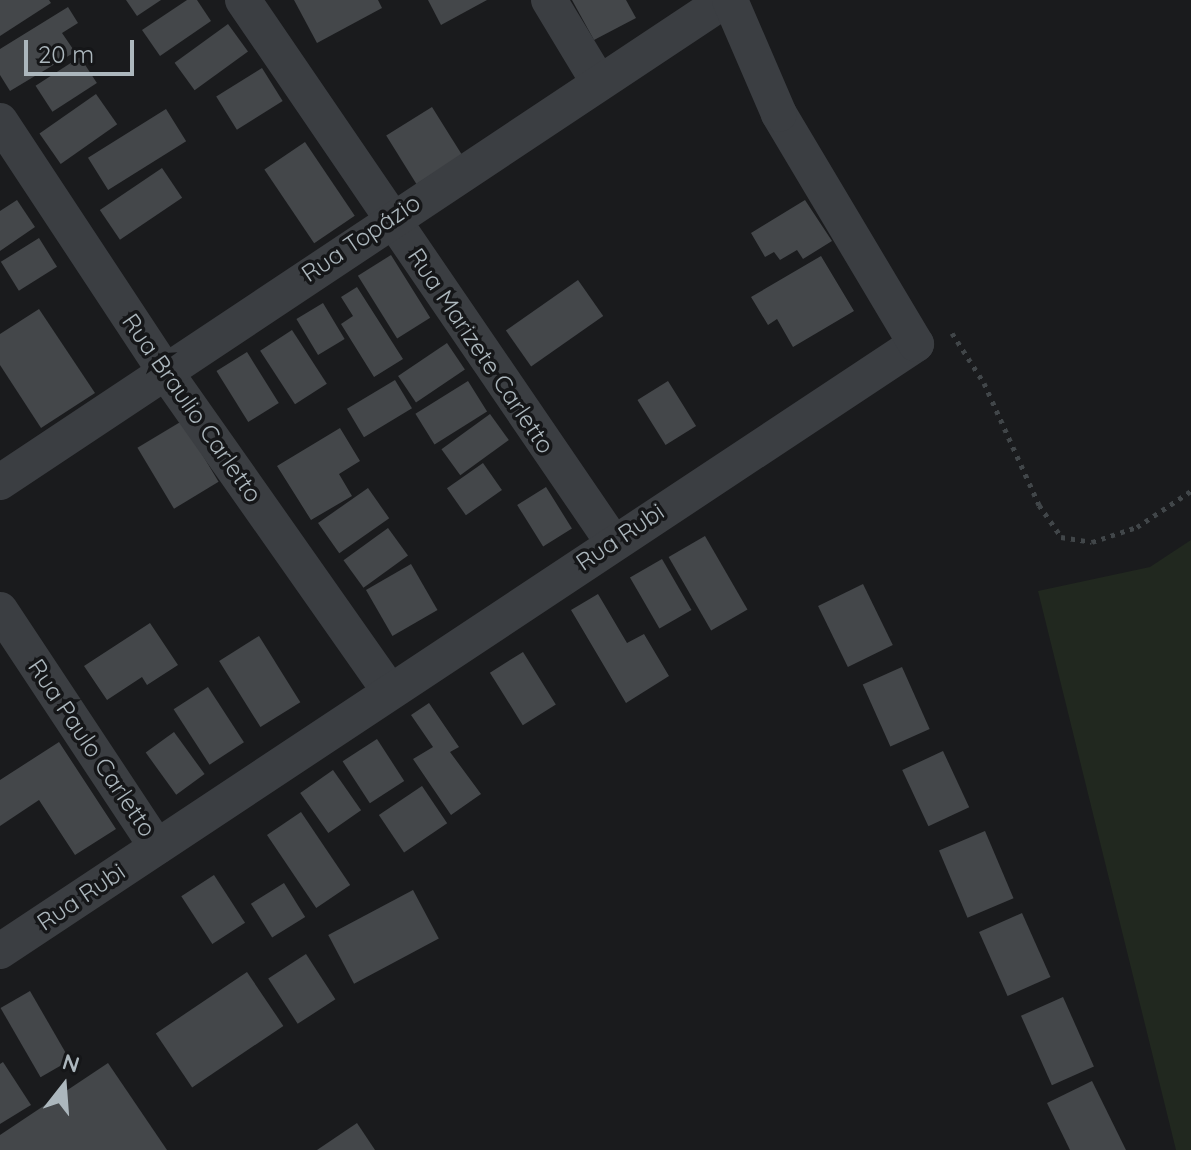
<!DOCTYPE html>
<meta charset="utf-8">
<style>
body{margin:0}
#map{position:relative;width:1191px;height:1150px;overflow:hidden;background:#1a1b1d;font-family:Quicksand,sans-serif}
div>[style]{position:absolute}
[style*='--x']{left:calc(var(--x)*1px);top:calc(var(--y)*1px);width:calc(var(--w)*1px);rotate:calc(var(--a)*1deg)}
.green>*{inset:0;background:#21281f}
.building>*{inset:0;background:#44474a;transform-origin:0 0}
.path>*{height:5px;margin-top:-2.5px;transform-origin:0;background:repeating-linear-gradient(90deg,#414649 0 4px,transparent 0 10px)}
.minor>*{height:36px;margin:-18px;padding:0 18px;transform-origin:18px;border-radius:18px;background:#3b3e42}
span{translate:-50% -50%;white-space:nowrap;text-align:center;line-height:1.15;-webkit-text-stroke:7px #151618;paint-order:stroke}
.street-label{font-size:24px;color:#acb7bd}
.north{position:absolute;left:24px;top:1046px;width:80px;height:80px;-webkit-text-stroke:6px #151618;paint-order:stroke;rotate:17deg;font-size:22px;font-weight:700;line-height:32px;text-align:center;color:#acb7bd}
.north::after{content:'';display:block;margin:auto;width:28px;height:36px;background:#acb7bd;clip-path:polygon(50% 0,100% 100%,50% 72%,0 100%)}
.scale{position:absolute;left:24px;top:40px;width:110px;height:36px;box-sizing:border-box;border:4px solid #acb7bd;border-top:0;padding-left:10px;font-size:24px;line-height:28px;white-space:nowrap;color:#acb7bd;-webkit-text-stroke:6px #151618;paint-order:stroke}
</style>
<div id="map">
<div class="green">
<i style="clip-path:polygon(1191px 540px,1191px 1150px,1176px 1150px,1038px 591px,1150px 567px)"></i>
</div>
<div class="building">
<i style="clip-path:polygon(0 0,49px 0,51px 3px,0 36px)"></i>
<i style="clip-path:polygon(126px 0,161px 0,137px 16px)"></i>
<i style="clip-path:polygon(187px 0,197px 0,211px 21px,160px 56px,142px 30px)"></i>
<i style="clip-path:polygon(294px 0,378px 0,382px 8px,317px 43px)"></i>
<i style="clip-path:polygon(428px 0,487px 0,441px 25px)"></i>
<i style="clip-path:polygon(572px 0,626px 0,636px 18px,594px 40px)"></i>
<i style="clip-path:polygon(68px 7px,78px 23px,62px 33px,75px 52px,10px 91px,0 75px,0 49px)"></i>
<i style="left:228px;top:24px;width:34px;height:66px;rotate:54deg"></i>
<i style="left:80px;top:57px;width:31px;height:53px;rotate:57deg"></i>
<i style="left:262px;top:68px;width:39px;height:54px;rotate:58deg"></i>
<i style="left:96px;top:94px;width:37px;height:69px;rotate:55deg"></i>
<i style="left:432px;top:107px;width:57px;height:54px;rotate:58deg"></i>
<i style="left:166px;top:109px;width:38px;height:92px;rotate:58deg"></i>
<i style="left:305px;top:142px;width:89px;height:49px;rotate:56deg"></i>
<i style="left:162px;top:168px;width:36px;height:75px;rotate:56deg"></i>
<i style="clip-path:polygon(17px 200px,35px 227px,0 251px,0 211px)"></i>
<i style="clip-path:polygon(805px 200px,832px 241px,803px 259px,797px 250px,780px 260px,774px 252px,765px 257px,751px 233px)"></i>
<i style="left:39px;top:238px;width:34px;height:45px;rotate:58deg"></i>
<i style="left:391px;top:255px;width:74px;height:39px;rotate:58deg"></i>
<i style="clip-path:polygon(821px 256px,854px 311px,793px 347px,777px 319px,768px 325px,751px 297px)"></i>
<i style="left:578px;top:280px;width:44px;height:88px;rotate:55deg"></i>
<i style="clip-path:polygon(357px 287px,403px 359px,374px 377px,341px 324px,353px 316px,341px 297px)"></i>
<i style="left:323px;top:303px;width:42px;height:31px;rotate:59deg"></i>
<i style="clip-path:polygon(39px 309px,95px 393px,41px 428px,0 365px,0 334px)"></i>
<i style="left:292px;top:330px;width:64px;height:38px;rotate:57deg"></i>
<i style="left:447px;top:343px;width:32px;height:59px;rotate:56deg"></i>
<i style="left:247px;top:352px;width:60px;height:36px;rotate:58deg"></i>
<i style="left:395px;top:380px;width:33px;height:56px;rotate:59deg"></i>
<i style="left:468px;top:381px;width:36px;height:62px;rotate:58deg"></i>
<i style="left:668px;top:381px;width:53px;height:36px;rotate:58deg"></i>
<i style="left:490px;top:414px;width:32px;height:60px;rotate:54deg"></i>
<i style="left:182px;top:421px;width:71px;height:52px;rotate:59deg"></i>
<i style="clip-path:polygon(340px 428px,360px 461px,339px 474px,352px 496px,311px 520px,277px 466px)"></i>
<i style="left:483px;top:463px;width:33px;height:44px;rotate:55deg"></i>
<i style="left:546px;top:487px;width:49px;height:34px;rotate:58deg"></i>
<i style="left:368px;top:488px;width:37px;height:61px;rotate:55deg"></i>
<i style="left:388px;top:528px;width:34px;height:55px;rotate:54deg"></i>
<i style="left:705px;top:536px;width:85px;height:42px;rotate:60deg"></i>
<i style="left:662px;top:559px;width:59px;height:37px;rotate:60deg"></i>
<i style="left:411px;top:564px;width:53px;height:52px;rotate:60deg"></i>
<i style="left:863px;top:584px;width:68px;height:50px;rotate:64deg"></i>
<i style="clip-path:polygon(598px 594px,627px 643px,644px 634px,669px 676px,626px 703px,571px 610px)"></i>
<i style="clip-path:polygon(150px 623px,178px 665px,147px 685px,142px 677px,107px 700px,84px 666px)"></i>
<i style="left:259px;top:636px;width:78px;height:47px;rotate:58deg"></i>
<i style="left:523px;top:652px;width:62px;height:39px;rotate:58deg"></i>
<i style="left:902px;top:667px;width:68px;height:43px;rotate:66deg"></i>
<i style="left:208px;top:687px;width:66px;height:41px;rotate:57deg"></i>
<i style="clip-path:polygon(429px 703px,459px 747px,450px 752px,481px 794px,451px 815px,413px 759px,433px 747px,411px 715px)"></i>
<i style="left:174px;top:732px;width:52px;height:35px;rotate:54deg"></i>
<i style="left:377px;top:739px;width:50px;height:41px;rotate:57deg"></i>
<i style="clip-path:polygon(59px 742px,116px 829px,75px 855px,39px 800px,0 826px,0 780px)"></i>
<i style="left:943px;top:751px;width:62px;height:45px;rotate:65deg"></i>
<i style="left:333px;top:770px;width:49px;height:40px;rotate:55deg"></i>
<i style="left:422px;top:786px;width:45px;height:52px;rotate:56deg"></i>
<i style="left:301px;top:812px;width:88px;height:41px;rotate:56deg"></i>
<i style="left:985px;top:831px;width:73px;height:50px;rotate:67deg"></i>
<i style="left:214px;top:875px;width:57px;height:39px;rotate:57deg"></i>
<i style="left:284px;top:883px;width:40px;height:39px;rotate:58deg"></i>
<i style="left:413px;top:890px;width:55px;height:96px;rotate:62deg"></i>
<i style="left:1022px;top:913px;width:70px;height:47px;rotate:66deg"></i>
<i style="left:306px;top:954px;width:54px;height:45px;rotate:57deg"></i>
<i style="left:247px;top:972px;width:65px;height:110px;rotate:56deg"></i>
<i style="left:30px;top:991px;width:80px;height:34px;rotate:60deg"></i>
<i style="left:1063px;top:997px;width:76px;height:46px;rotate:66deg"></i>
<i style="clip-path:polygon(3px 1062px,31px 1105px,0 1124px,0 1064px)"></i>
<i style="clip-path:polygon(108px 1063px,167px 1150px,0 1150px,0 1135px)"></i>
<i style="clip-path:polygon(1092px 1081px,1126px 1150px,1070px 1150px,1047px 1103px)"></i>
<i style="clip-path:polygon(357px 1123px,375px 1150px,317px 1150px)"></i>
</div>
<div class="path">
<i style="--x:952;--y:333;--w:59;--a:57.4"></i>
<i style="--x:984;--y:383;--w:134;--a:65.7"></i>
<i style="--x:1039;--y:505;--w:39;--a:55"></i>
<i style="--x:1061;--y:537;--w:31;--a:9"></i>
<i style="--x:1092;--y:542;--w:47;--a:-18.4"></i>
<i style="--x:1137;--y:527;--w:65;--a:-33.7"></i>
</div>
<div class="minor">
<i style="--x:243;--y:0;--w:655;--a:55.7"></i>
<i style="--x:549;--y:0;--w:97;--a:58.9"></i>
<i style="--x:0;--y:121;--w:298;--a:56.6"></i>
<i style="--x:164;--y:370;--w:393;--a:54.9"></i>
<i style="--x:0;--y:482;--w:871;--a:-33.62"></i>
<i style="--x:0;--y:610;--w:284;--a:56.5"></i>
<i style="--x:0;--y:951;--w:1099;--a:-33.53"></i>
<i style="--x:916;--y:344;--w:268;--a:-120.8"></i>
<i style="--x:779;--y:114;--w:124;--a:-113.3"></i>
</div>
<div class="street-label">
<span style="left:361px;top:238px;rotate:-34deg">Rua Topázio</span>
<span style="left:481px;top:351px;rotate:56deg">Rua Marizete Carletto</span>
<span style="left:192px;top:408px;rotate:55deg">Rua Braulio Carletto</span>
<span style="left:620px;top:537px;rotate:-34deg">Rua Rubi</span>
<span style="left:92px;top:748px;rotate:56deg">Rua Paulo Carletto</span>
<span style="left:81px;top:897px;rotate:-34deg">Rua Rubi</span>
</div>
<div class="north">N</div>
<div class="scale">20 m</div>
</div>
